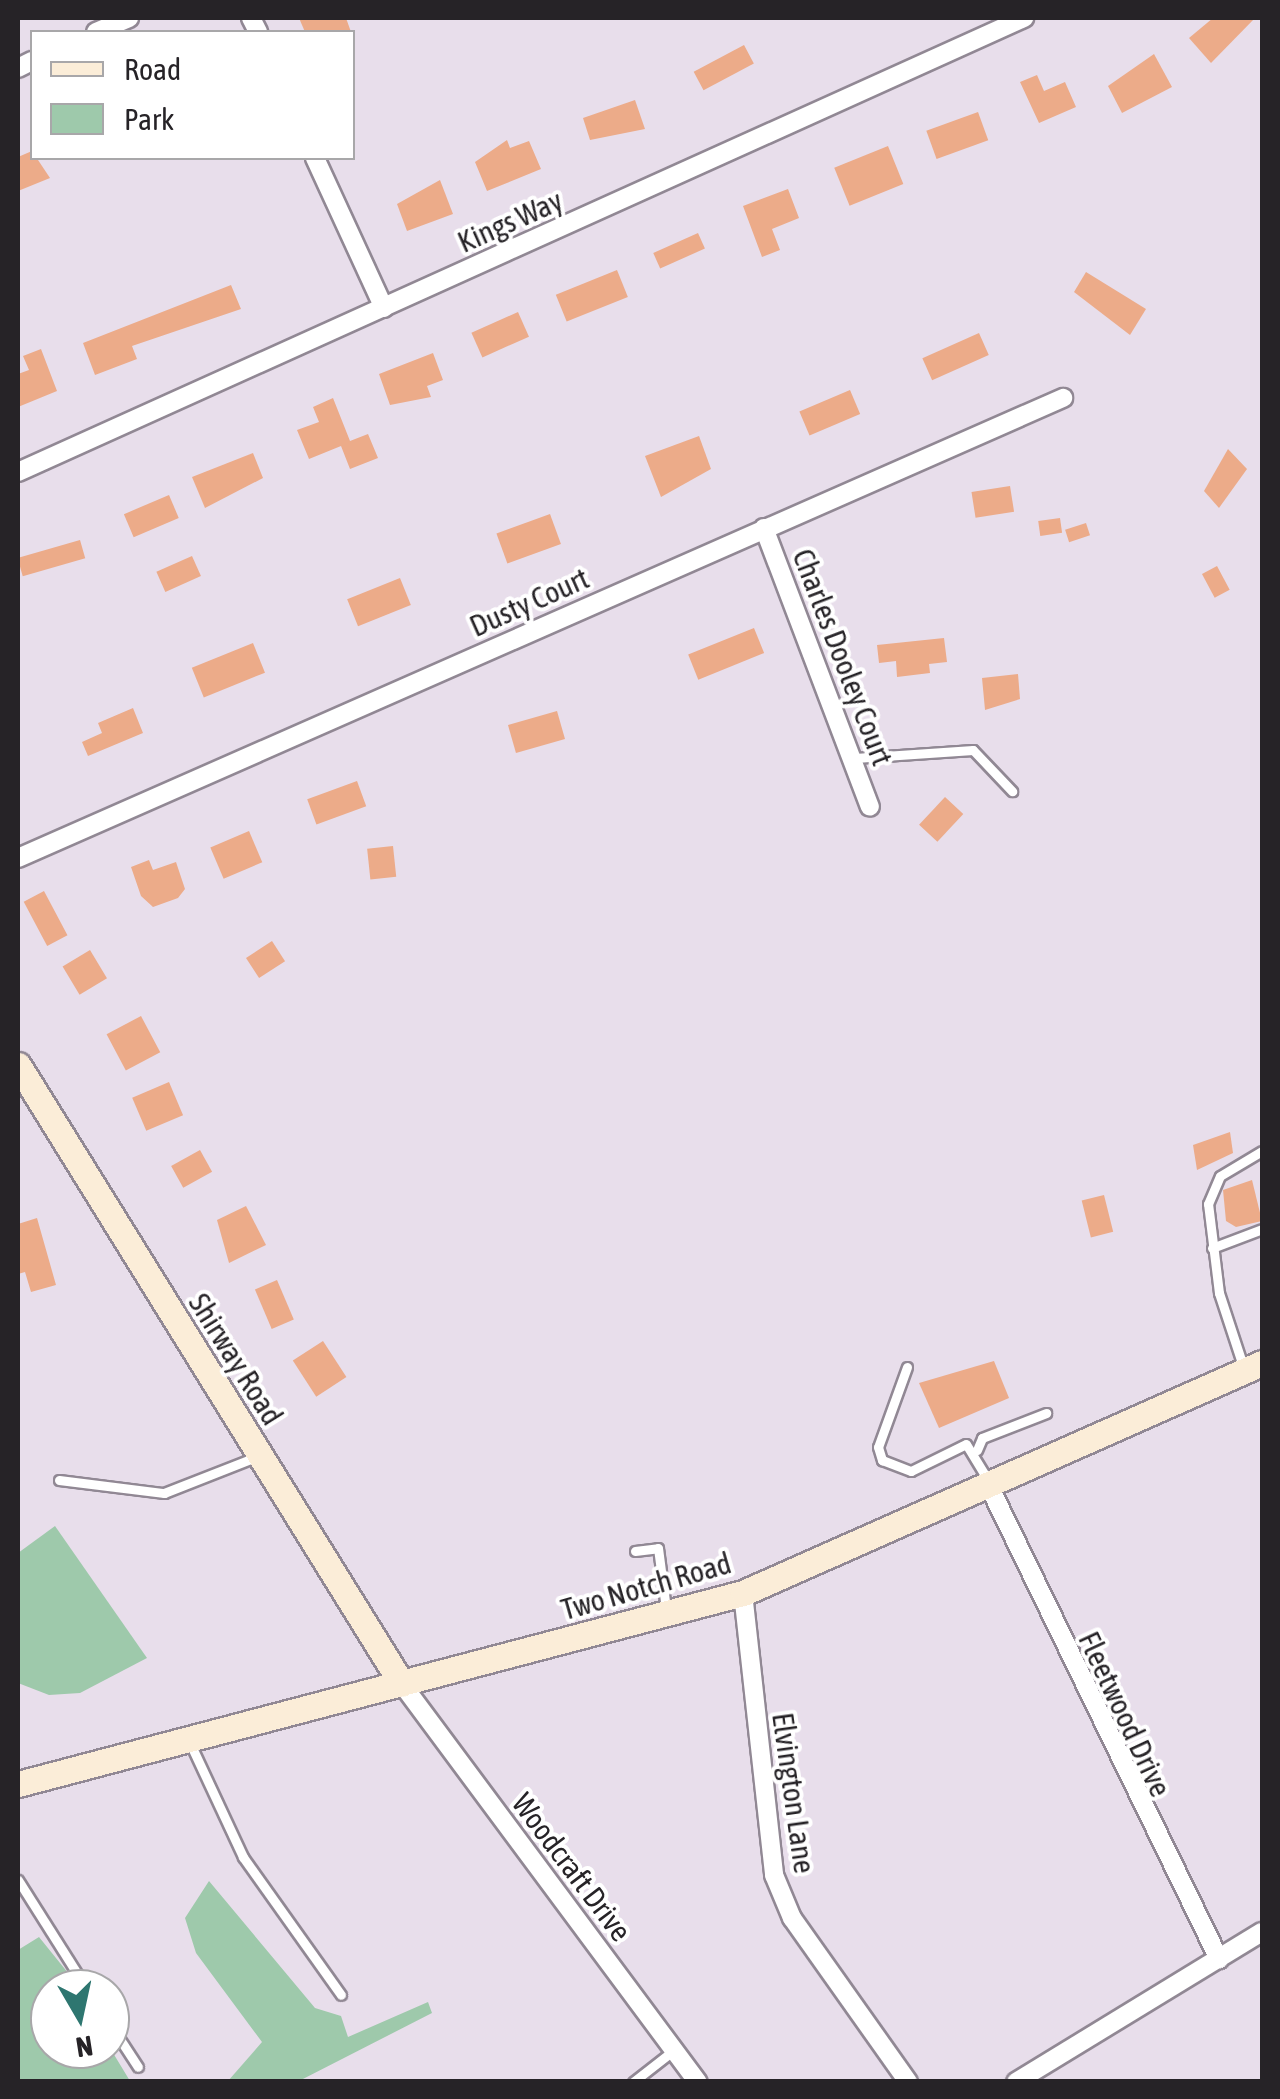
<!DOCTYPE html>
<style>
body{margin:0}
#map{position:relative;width:1280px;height:2099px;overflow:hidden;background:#e8deeb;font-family:"Asap Condensed",sans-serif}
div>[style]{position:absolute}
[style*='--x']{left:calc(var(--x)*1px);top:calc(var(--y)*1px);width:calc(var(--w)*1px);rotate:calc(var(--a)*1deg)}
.green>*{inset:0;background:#9ec9ab}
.building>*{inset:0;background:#ecab89;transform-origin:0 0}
.roads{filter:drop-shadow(2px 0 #918894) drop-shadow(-2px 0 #918894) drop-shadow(0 2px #918894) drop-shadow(0 -2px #918894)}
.lane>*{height:9px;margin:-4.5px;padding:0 4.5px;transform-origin:4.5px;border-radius:4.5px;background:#fff}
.street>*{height:18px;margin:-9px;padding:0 9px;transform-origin:9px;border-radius:9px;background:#fff}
.secondary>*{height:25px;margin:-12.5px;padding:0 12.5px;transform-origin:12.5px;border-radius:12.5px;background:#fbedd8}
span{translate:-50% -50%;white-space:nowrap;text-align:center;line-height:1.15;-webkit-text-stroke:8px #fff;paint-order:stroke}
.street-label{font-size:30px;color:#262327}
.frame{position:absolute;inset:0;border:20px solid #262327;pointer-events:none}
.legend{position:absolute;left:30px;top:30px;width:325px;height:130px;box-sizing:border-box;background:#fff;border:2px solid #a8a7a9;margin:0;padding:12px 18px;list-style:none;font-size:30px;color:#262327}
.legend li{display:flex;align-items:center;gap:20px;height:50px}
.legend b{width:50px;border:2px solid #a8a7a9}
.north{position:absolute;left:30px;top:1969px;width:100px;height:100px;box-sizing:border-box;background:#fff;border:2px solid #a8a7a9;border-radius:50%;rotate:171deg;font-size:28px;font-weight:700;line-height:40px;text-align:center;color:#262327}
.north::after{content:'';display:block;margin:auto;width:35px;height:45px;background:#2e7670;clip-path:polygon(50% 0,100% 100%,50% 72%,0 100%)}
</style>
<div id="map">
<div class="green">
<i style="clip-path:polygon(55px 1526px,147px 1658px,80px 1693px,49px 1695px,18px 1683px,18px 1553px)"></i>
<i style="clip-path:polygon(209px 1881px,315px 2008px,341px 2016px,348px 2037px,428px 2002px,432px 2013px,299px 2081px,228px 2081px,262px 2042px,196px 1953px,185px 1918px)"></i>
<i style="clip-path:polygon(39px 1937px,81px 1989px,50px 1989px,50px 2049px,110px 2048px,130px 2081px,18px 2081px,18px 1950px)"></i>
</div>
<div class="building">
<i style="clip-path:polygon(299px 18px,346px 18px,351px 32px,305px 32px)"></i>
<i style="clip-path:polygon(1213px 18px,1255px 18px,1211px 63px,1189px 38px)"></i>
<i style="left:744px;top:45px;width:21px;height:57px;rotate:62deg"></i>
<i style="clip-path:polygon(1154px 54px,1172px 87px,1122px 113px,1108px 86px)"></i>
<i style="clip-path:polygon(1037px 75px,1044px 91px,1065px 82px,1076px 107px,1039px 123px,1020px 82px)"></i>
<i style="clip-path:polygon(635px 100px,645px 129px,590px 140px,583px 118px)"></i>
<i style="left:978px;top:112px;width:30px;height:55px;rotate:70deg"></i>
<i style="clip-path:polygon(507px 140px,510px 148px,529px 141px,541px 169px,487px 191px,475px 162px)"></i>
<i style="left:888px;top:146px;width:41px;height:58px;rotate:68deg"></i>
<i style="clip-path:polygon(32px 151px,50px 178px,18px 191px,18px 157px)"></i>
<i style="clip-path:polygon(440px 180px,453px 214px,407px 231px,397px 204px)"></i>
<i style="clip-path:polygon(788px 189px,799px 218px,772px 229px,780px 250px,762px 257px,743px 206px)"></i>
<i style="left:698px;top:233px;width:17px;height:49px;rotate:66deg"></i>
<i style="left:617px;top:270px;width:29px;height:66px;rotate:68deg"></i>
<i style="clip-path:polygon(1086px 272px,1146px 309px,1130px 335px,1074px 292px)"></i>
<i style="clip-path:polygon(231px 285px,241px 309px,132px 346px,137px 359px,95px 375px,83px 343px)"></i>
<i style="left:518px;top:312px;width:27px;height:51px;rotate:66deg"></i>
<i style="left:979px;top:333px;width:24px;height:62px;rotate:66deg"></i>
<i style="clip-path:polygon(41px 349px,57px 391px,18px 407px,18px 374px,29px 370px,23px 356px)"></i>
<i style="clip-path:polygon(433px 353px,443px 380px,427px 386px,431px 397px,390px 405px,379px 374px)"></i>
<i style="left:850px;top:390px;width:26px;height:55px;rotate:67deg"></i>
<i style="clip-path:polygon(333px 398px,350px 441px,368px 434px,378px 458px,350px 469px,341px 446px,309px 459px,297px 430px,319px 422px,313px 407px)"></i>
<i style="clip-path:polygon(699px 436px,711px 469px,661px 497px,645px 456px)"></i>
<i style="clip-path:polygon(1228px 449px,1247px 469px,1219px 508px,1204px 491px)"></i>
<i style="clip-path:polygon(253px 453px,263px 478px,205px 508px,192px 477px)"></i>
<i style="left:1010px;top:486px;width:26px;height:39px;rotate:81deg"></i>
<i style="left:169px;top:495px;width:25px;height:49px;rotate:67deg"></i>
<i style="left:550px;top:514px;width:32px;height:57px;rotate:70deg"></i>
<i style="left:1060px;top:518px;width:15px;height:22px;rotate:82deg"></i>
<i style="left:1086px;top:523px;width:13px;height:22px;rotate:72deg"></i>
<i style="left:80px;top:540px;width:19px;height:65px;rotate:74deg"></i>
<i style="left:192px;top:556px;width:22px;height:39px;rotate:66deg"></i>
<i style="left:1217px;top:566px;width:27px;height:17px;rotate:62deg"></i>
<i style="left:400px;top:578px;width:29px;height:57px;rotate:68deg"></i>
<i style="left:754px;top:628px;width:27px;height:71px;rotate:68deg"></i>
<i style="clip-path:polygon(944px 638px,947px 662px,929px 664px,930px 673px,897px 677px,896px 661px,879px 663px,877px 645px)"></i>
<i style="left:253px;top:643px;width:32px;height:66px;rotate:68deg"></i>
<i style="clip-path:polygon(1018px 674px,1020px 699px,985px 710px,982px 678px)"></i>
<i style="clip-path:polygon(133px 708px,143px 733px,88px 756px,82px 742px,102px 733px,98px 723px)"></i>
<i style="left:557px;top:711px;width:29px;height:51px;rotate:74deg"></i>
<i style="left:357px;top:781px;width:27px;height:53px;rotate:70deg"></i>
<i style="left:945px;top:797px;width:25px;height:38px;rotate:43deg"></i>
<i style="left:249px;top:831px;width:34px;height:42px;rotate:67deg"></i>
<i style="left:393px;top:846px;width:31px;height:26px;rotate:84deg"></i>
<i style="clip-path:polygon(149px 860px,153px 870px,176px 862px,185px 889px,178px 898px,153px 907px,141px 896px,131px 867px)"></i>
<i style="left:44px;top:891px;width:50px;height:23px;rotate:62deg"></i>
<i style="left:272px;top:941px;width:24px;height:31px;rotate:57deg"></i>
<i style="left:90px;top:950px;width:33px;height:32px;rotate:59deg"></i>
<i style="left:141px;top:1016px;width:41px;height:39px;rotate:62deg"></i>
<i style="left:169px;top:1082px;width:36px;height:40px;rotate:67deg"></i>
<i style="clip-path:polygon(1230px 1132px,1233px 1153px,1197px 1170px,1193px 1145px)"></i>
<i style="left:200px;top:1150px;width:25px;height:33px;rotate:61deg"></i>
<i style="clip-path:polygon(1252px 1180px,1262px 1221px,1236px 1227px,1226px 1221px,1223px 1190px)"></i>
<i style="left:1104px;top:1195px;width:38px;height:23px;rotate:76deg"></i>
<i style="clip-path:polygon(246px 1206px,266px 1245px,229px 1263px,217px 1220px)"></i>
<i style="clip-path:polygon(37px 1218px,56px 1285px,31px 1292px,25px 1272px,18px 1274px,18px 1224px)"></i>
<i style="left:277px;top:1280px;width:43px;height:24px;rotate:67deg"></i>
<i style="left:323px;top:1341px;width:43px;height:36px;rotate:57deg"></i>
<i style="clip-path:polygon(994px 1361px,1009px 1398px,939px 1428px,919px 1383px)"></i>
</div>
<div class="roads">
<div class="lane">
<i style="--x:855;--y:758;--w:118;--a:-3.9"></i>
<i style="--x:973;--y:750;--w:57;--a:46.4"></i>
<i style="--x:1212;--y:1248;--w:53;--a:-20.8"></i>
<i style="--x:907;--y:1367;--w:85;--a:109.9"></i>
<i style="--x:878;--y:1447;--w:14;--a:73"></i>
<i style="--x:882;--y:1460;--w:31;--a:21"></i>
<i style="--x:911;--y:1471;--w:61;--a:-26.1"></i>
<i style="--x:966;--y:1444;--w:42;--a:58.6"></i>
<i style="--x:1244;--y:1369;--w:80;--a:-108.2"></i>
<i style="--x:1219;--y:1293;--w:90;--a:-97"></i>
<i style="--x:1208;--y:1204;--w:30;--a:-67"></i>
<i style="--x:1220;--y:1176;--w:49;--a:-30.8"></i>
<i style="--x:977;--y:1450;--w:13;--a:-67"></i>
<i style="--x:982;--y:1438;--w:69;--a:-21.3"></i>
<i style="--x:59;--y:1480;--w:106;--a:7.1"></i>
<i style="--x:164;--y:1493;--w:99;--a:-21.4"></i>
<i style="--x:635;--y:1551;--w:23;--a:-7"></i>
<i style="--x:658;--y:1548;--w:62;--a:82.5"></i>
<i style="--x:189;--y:1741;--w:128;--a:65"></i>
<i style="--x:243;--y:1857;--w:169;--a:54.6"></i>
<i style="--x:18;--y:1880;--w:129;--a:57.7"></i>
<i style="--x:110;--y:2024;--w:51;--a:56.9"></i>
<i style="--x:633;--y:2082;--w:52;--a:-38"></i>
</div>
<div class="street">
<i style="--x:251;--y:18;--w:16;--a:63"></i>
<i style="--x:96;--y:32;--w:36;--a:-23"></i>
<i style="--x:18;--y:68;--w:16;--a:-27"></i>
<i style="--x:315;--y:158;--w:165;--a:65.3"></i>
<i style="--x:18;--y:472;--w:1104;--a:-24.29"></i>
<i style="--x:764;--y:528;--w:298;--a:69.2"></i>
<i style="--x:18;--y:858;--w:1142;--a:-23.76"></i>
<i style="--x:990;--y:1488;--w:524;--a:64.07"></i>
<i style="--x:743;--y:1593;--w:284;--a:83.7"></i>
<i style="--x:774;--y:1875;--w:47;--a:67.3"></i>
<i style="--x:792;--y:1918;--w:201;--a:54.7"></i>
<i style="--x:402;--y:1684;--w:496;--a:53.4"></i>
<i style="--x:1016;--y:2082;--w:288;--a:-31.4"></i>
</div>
<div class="secondary">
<i style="--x:18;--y:1065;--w:728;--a:58.19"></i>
<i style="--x:18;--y:1784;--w:750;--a:-14.76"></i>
<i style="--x:743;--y:1593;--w:568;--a:-23.9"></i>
</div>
</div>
<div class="street-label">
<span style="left:510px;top:221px;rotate:-24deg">Kings Way</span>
<span style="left:529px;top:602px;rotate:-24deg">Dusty Court</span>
<span style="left:843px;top:657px;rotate:69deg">Charles Dooley Court</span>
<span style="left:236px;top:1359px;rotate:58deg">Shirway Road</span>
<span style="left:646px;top:1586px;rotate:-16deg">Two Notch Road</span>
<span style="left:1125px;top:1714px;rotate:65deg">Fleetwood Drive</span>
<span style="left:794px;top:1793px;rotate:82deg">Elvington Lane</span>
<span style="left:572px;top:1867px;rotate:53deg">Woodcraft Drive</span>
</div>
<div class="frame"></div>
<ul class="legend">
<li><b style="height:12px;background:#fbedd8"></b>Road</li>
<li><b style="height:28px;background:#9ec9ab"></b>Park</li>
</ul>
<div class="north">N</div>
</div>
